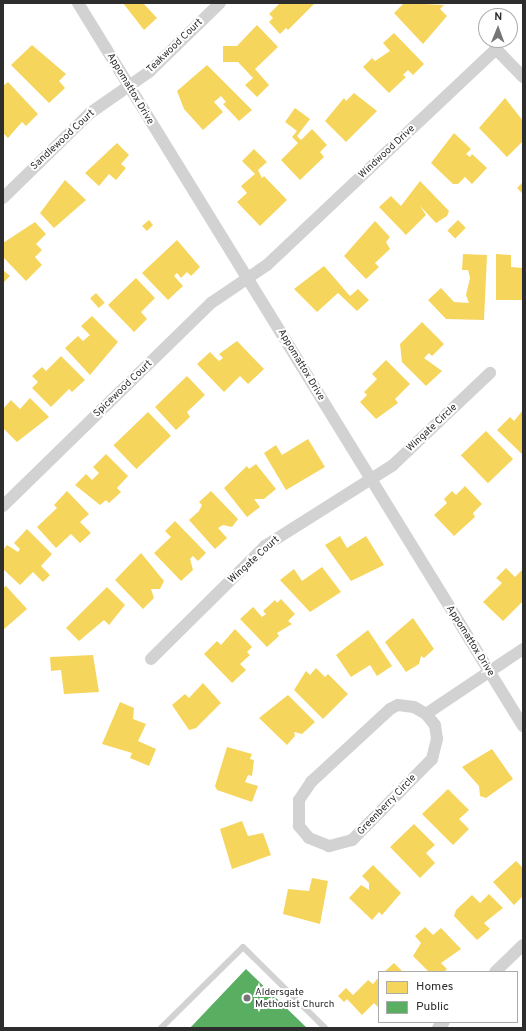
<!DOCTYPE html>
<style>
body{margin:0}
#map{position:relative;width:526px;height:1031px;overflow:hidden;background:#fff;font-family:Overpass,sans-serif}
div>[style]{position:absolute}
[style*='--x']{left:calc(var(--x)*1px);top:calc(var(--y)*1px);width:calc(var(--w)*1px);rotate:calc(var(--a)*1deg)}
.homes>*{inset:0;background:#f6d55c;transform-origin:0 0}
.public>*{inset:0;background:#5aae61}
.lane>*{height:6px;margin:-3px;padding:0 3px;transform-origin:3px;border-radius:3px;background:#d2d2d2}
.street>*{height:12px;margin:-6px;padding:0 6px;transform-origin:6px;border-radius:6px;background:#d2d2d2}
.dots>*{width:11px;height:11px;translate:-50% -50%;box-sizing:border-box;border:2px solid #fff;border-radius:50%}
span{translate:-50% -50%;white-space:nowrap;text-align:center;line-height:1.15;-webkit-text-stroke:4px #fff;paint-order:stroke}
.street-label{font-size:10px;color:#2d2d2d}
.poi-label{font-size:10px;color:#2d2d2d}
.left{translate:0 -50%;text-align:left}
.frame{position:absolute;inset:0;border:4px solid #2d2d2d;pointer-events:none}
.legend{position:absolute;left:378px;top:971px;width:140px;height:52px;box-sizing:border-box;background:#fff;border:1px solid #ababab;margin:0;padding:5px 7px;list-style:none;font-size:12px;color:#2d2d2d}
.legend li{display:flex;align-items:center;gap:8px;height:20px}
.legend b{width:20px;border:1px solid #ababab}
.north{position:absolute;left:478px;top:8px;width:40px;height:40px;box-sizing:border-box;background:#fff;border:1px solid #ababab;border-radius:50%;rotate:1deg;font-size:11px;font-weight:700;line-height:16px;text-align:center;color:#2d2d2d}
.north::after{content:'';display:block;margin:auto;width:14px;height:18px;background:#767676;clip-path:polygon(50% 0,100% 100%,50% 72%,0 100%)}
</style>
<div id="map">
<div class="homes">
<i style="clip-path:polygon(123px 3px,143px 3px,157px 18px,144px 30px)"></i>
<i style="clip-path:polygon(280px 3px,315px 3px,288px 30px,286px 28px,280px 34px,269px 22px,273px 18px,269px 14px)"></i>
<i style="clip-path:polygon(404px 3px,444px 5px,440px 9px,447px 16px,423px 44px,394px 13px)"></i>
<i style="clip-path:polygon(257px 25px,278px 47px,255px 69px,269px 85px,257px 97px,245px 85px,253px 78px,238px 62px,223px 62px,223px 46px,237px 46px)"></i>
<i style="clip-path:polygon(394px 33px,424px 64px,413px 75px,408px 70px,403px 75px,406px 77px,389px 93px,363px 67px,372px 58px,375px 61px,390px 51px,383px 43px)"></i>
<i style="clip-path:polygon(32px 45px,66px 74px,59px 81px,65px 88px,49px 103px,11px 65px)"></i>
<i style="clip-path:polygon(207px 65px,252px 110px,239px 121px,223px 104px,226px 102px,221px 96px,214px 102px,223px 112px,203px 130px,184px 109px,177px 91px)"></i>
<i style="clip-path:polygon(8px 82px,38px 114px,26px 126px,22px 122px,8px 138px,3px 133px,3px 86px)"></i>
<i style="clip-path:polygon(354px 93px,377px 111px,346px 142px,325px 121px,344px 98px,346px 101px)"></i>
<i style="clip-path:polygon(505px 98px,523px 121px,523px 141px,507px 157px,479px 128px)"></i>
<i style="clip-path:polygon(295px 108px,310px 119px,297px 136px,301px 140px,312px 129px,327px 145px,320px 152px,324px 157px,300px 180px,281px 160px,298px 143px,292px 137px,297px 131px,285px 122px)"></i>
<i style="clip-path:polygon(454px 133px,471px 149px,466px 154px,470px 157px,472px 154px,487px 168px,472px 184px,465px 177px,458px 184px,453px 184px,431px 163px)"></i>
<i style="clip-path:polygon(117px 143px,129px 155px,121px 164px,126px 168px,116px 180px,109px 174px,99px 186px,85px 173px)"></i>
<i style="clip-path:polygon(254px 149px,267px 162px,258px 170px,262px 178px,264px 176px,287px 200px,260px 226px,237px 202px,247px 193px,241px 186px,255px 174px,242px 161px)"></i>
<i style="clip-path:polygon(65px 180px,86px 200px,54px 228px,40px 213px)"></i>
<i style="clip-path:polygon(420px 181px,449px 211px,447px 216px,436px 223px,420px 206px,426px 215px,406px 235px,379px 207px,391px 196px,401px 206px)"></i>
<i style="clip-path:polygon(523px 182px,523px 194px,517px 188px)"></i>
<i style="clip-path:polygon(149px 220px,153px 225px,147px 231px,142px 226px)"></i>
<i style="left:458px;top:220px;width:11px;height:15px;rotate:45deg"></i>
<i style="clip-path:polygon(375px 221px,390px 237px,386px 242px,390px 249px,375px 263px,379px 267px,366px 279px,344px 256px)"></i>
<i style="clip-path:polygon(35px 222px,46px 234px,36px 244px,42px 250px,35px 257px,42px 265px,26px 281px,3px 257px,3px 243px)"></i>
<i style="clip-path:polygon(177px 240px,200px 267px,191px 276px,187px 272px,181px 278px,177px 273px,174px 276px,183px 286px,168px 300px,142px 273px)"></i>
<i style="clip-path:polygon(463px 254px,487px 255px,484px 320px,446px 319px,428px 300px,441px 288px,454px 302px,469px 303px,466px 295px,470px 278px,468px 270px,462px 270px)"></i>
<i style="clip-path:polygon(496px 254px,511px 255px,511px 267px,523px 268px,523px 300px,496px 300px)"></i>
<i style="clip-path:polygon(324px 266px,350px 296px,358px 289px,369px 300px,357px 311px,338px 293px,317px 312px,294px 289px)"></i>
<i style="clip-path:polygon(3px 270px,10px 276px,3px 283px)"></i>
<i style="clip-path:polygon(136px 278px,155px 298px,141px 312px,147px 319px,134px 332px,108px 305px)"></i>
<i style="left:96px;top:293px;width:13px;height:8px;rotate:48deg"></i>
<i style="clip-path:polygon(92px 316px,118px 342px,90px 375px,65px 348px,78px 336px,83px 341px,90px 335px,81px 326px)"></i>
<i style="clip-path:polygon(422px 322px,444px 344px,432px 356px,429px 353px,424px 358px,442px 371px,426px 386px,402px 362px,400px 344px)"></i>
<i style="clip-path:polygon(237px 341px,264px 369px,248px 384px,240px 376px,224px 392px,197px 364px,210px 352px,219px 361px,223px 358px,219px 354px)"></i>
<i style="clip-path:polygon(61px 356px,85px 380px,72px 392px,69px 389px,51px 407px,32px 388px,38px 382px,32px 376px,42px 367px,46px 371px)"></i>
<i style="clip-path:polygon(386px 360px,410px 384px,395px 399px,398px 403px,376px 419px,360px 402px,367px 395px,364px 392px,377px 379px,372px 374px)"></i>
<i style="clip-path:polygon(187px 376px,205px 395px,187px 412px,190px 417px,176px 430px,155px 407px)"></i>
<i style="clip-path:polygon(30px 398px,49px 417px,17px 442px,3px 428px,3px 409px,11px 400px,20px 409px)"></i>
<i style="clip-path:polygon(523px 410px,523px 455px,497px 430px,510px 417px,514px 421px)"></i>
<i style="left:148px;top:412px;width:33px;height:48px;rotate:46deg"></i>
<i style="left:486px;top:431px;width:39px;height:35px;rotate:46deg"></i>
<i style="clip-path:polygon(308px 439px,325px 467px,286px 490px,264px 453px,276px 445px,282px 455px)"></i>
<i style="clip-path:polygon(106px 454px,128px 476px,117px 488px,121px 492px,109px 503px,106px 500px,100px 505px,75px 485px,86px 474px,92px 480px,99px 473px,93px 467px)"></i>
<i style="clip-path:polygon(256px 464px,276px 489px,264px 499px,254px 499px,260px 507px,247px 517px,224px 488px,247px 466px,249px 469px)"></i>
<i style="clip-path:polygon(465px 486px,482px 504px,473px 513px,475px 517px,454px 536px,434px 515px,447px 503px,444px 499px,452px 491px,456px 495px)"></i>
<i style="clip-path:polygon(67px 491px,89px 514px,80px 522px,91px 533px,80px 543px,71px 534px,56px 548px,37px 527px,57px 508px,54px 505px)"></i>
<i style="clip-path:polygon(211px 491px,238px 519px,232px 527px,223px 525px,218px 528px,227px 538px,215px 549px,189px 520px,199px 511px,202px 505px,199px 502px)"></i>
<i style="clip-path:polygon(175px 521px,206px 553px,198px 561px,193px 556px,190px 559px,193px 570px,181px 581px,154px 553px,171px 537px,165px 531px)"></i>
<i style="clip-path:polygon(27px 529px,52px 554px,41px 566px,50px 575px,43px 582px,33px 572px,20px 585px,3px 569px,3px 550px,7px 545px,18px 552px,20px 549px,14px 543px)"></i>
<i style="clip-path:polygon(340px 536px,347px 548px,366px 536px,384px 565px,351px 581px,325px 545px)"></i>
<i style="clip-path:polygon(141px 553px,164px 581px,160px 589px,151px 589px,154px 598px,143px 609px,115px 580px)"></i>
<i style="clip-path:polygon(322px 567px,341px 592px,310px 612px,280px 580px,294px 569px,302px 581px)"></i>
<i style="clip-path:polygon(506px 568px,515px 577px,523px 569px,523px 601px,503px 621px,483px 602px,502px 583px,496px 578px)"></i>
<i style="clip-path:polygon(6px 586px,27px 609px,3px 630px,3px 588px)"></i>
<i style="clip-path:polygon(107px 587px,125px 605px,109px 625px,104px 620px,79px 641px,66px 628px)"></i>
<i style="clip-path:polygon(281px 599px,295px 614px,288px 621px,292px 624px,277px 633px,279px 636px,267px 647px,240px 619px,253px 607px,262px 617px,266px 614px,263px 611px,275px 600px,277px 603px)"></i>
<i style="clip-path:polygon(413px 618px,434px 649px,424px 658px,421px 656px,419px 664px,406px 672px,385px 642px)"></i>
<i style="clip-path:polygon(235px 629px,252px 647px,247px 652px,250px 655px,240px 664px,246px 670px,232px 683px,204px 654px,217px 641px,221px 645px)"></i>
<i style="clip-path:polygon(368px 630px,392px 666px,377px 676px,370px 665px,351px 677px,336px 655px)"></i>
<i style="clip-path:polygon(93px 655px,99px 692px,64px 694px,61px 670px,51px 671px,50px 657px)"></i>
<i style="clip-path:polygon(316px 668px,325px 677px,328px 674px,348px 694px,323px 719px,294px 690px,306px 671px,310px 675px)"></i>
<i style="clip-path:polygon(203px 683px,221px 703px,196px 728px,189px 730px,172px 705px,185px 694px,189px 698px)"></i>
<i style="clip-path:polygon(288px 695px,315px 722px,302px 734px,294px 732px,295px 736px,287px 745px,259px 718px)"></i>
<i style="clip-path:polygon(120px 702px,134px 708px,133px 719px,146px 724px,138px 741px,156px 749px,149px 766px,130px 758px,132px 753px,102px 744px)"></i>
<i style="clip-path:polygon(227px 747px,252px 754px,250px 759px,254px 760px,252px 776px,248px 775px,245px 782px,258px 786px,252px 802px,217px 790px,215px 786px)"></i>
<i style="clip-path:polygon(492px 749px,513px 779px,486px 798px,480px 796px,479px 786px,462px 767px)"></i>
<i style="clip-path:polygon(448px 789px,469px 810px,459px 819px,469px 829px,453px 845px,422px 814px)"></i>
<i style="clip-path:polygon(242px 821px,248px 836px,263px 833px,271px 855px,232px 869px,220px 829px)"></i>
<i style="clip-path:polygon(414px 824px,435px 845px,426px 853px,435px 863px,420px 878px,390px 847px)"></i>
<i style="clip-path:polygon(516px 861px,523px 868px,523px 896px,514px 905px,493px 882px)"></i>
<i style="clip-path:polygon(373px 865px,401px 893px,382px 915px,379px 912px,372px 920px,349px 898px,361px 885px,369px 890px,369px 883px,362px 876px)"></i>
<i style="clip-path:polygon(312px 878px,328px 881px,320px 924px,283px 914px,288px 889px,309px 891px)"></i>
<i style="clip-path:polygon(489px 894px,503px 908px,484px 923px,490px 929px,477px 940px,454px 916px,456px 910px,472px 895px,480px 903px)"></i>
<i style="clip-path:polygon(425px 927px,433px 935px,441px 928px,461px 949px,441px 963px,447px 969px,444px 972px,429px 972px,413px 956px,421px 943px,415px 936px)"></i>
<i style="clip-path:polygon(394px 963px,403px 972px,384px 972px)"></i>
<i style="clip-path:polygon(379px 977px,379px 1008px,374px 1003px,362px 1015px,347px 999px,344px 1002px,338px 996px,346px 988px,353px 995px,368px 980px,373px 984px)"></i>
</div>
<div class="public">
<i style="clip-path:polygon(246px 969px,307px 1028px,190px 1028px)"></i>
</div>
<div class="lane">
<i style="--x:161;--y:1028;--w:115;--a:-44.6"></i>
<i style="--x:243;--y:947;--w:115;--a:44.6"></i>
</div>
<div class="street">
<i style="--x:78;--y:3;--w:849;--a:58.39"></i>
<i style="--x:3;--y:198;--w:122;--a:-44.3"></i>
<i style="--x:90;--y:113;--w:72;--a:-34.8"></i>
<i style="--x:149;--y:72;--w:99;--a:-44.2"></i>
<i style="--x:3;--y:506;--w:291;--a:-44.3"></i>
<i style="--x:211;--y:303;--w:68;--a:-34.2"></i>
<i style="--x:267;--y:265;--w:315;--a:-43.3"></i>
<i style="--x:496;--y:49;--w:39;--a:46"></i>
<i style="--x:151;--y:659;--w:161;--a:-44.7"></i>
<i style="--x:265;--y:546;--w:151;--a:-32.3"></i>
<i style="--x:393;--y:465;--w:134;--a:-43.5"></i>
<i style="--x:426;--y:714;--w:14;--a:51"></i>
<i style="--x:435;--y:725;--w:14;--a:82"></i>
<i style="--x:437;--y:739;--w:21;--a:104"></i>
<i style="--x:432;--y:759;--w:114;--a:134.6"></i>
<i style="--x:352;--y:840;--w:24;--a:165"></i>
<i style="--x:329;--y:846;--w:22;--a:-158"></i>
<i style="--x:309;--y:838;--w:16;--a:-130"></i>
<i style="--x:299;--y:826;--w:26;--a:-90"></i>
<i style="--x:299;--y:800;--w:22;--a:-56"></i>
<i style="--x:311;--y:782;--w:108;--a:-42.7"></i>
<i style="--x:390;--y:709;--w:9;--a:-27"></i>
<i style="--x:398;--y:705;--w:16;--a:7"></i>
<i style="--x:414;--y:707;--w:14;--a:30"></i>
<i style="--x:426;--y:714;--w:117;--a:-33.8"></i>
<i style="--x:495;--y:972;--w:39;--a:-44"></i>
<i style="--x:438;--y:1028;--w:8;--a:-45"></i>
</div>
<div class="dots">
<i style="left:247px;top:998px;background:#767676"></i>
</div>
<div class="street-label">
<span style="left:175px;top:46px;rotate:-44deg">Teakwood Court</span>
<span style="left:130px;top:89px;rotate:59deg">Appomattox Drive</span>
<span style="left:63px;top:140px;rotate:-43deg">Sandlewood Court</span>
<span style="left:387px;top:152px;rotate:-43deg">Windwood Drive</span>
<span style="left:301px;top:365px;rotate:59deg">Appomattox Drive</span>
<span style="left:123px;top:389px;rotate:-44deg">Spicewood Court</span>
<span style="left:432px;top:428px;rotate:-43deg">Wingate Circle</span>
<span style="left:254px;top:560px;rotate:-42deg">Wingate Court</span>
<span style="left:470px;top:641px;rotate:58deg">Appomattox Drive</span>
<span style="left:387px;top:805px;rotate:-46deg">Greenberry Circle</span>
</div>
<div class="poi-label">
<span class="left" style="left:255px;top:998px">Aldersgate<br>Methodist Church</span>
</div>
<div class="frame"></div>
<ul class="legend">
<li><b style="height:11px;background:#f6d55c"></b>Homes</li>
<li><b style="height:11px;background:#5aae61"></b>Public</li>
</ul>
<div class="north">N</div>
</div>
